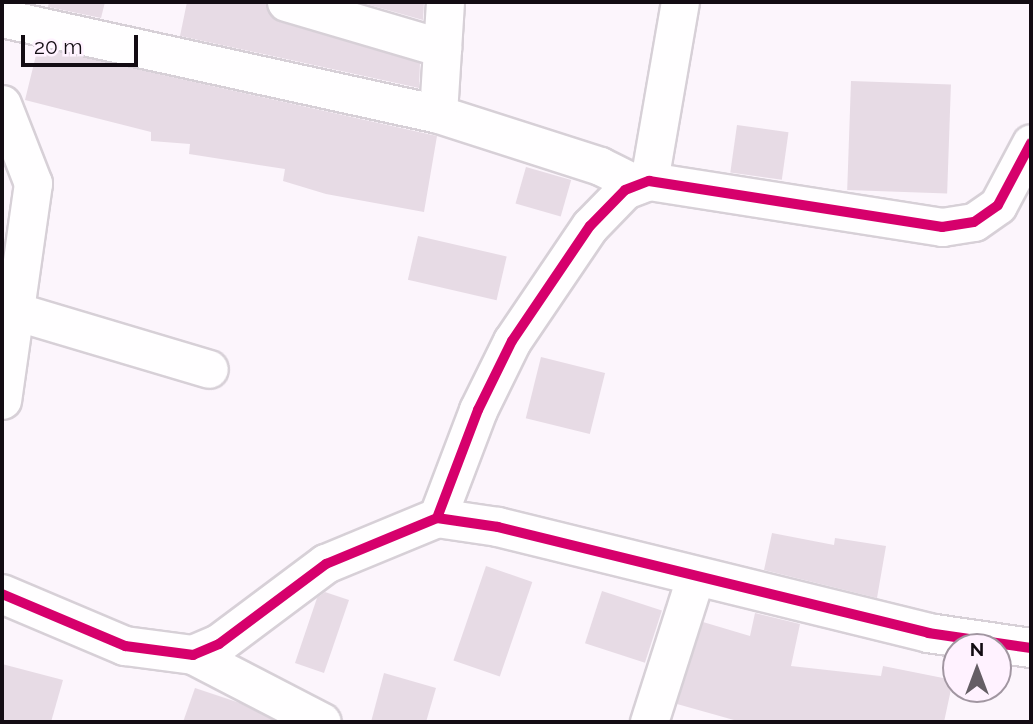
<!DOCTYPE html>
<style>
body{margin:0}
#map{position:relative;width:1033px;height:724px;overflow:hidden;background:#fcf5fc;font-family:Raleway,sans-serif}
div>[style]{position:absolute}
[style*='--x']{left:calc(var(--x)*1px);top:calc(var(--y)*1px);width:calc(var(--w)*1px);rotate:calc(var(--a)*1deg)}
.building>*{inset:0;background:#e7dbe5;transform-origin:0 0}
.roads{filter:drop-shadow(2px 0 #d7d0d7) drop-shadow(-2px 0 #d7d0d7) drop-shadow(0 2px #d7d0d7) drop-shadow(0 -2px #d7d0d7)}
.minor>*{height:37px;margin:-18.5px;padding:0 18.5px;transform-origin:18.5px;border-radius:18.5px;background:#fffeff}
.tertiary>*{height:38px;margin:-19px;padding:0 19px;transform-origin:19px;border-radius:19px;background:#fffeff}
.cycleway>*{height:10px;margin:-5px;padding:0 5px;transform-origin:5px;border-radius:5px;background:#d6006c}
span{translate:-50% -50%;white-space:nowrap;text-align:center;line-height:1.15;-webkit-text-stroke:7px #fff2ff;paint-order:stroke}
.frame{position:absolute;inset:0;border:4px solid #130c13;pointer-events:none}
.north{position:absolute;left:942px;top:633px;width:70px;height:70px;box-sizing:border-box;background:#fff2ff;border:2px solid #a196a1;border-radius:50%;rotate:0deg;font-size:19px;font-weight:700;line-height:28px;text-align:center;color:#130c13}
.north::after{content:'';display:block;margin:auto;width:24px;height:32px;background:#655e65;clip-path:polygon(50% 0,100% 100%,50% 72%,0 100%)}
.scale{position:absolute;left:21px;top:35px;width:117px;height:32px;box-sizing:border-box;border:4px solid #130c13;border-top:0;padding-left:9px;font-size:21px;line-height:24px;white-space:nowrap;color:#130c13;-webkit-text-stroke:5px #fff2ff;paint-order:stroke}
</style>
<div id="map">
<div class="building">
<i style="clip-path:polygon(49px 2px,105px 2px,101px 18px,48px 7px)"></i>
<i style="clip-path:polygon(187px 2px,266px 2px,280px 22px,420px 63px,419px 88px,180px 36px)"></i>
<i style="clip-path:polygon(359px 2px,424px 2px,423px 20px)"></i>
<i style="clip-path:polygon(38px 47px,437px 136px,424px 212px,326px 194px,283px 181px,285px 169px,189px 154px,190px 144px,151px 141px,151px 132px,25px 100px)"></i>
<i style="left:851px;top:81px;width:100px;height:109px;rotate:2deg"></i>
<i style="left:737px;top:125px;width:52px;height:48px;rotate:8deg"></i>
<i style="left:526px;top:167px;width:47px;height:38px;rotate:16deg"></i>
<i style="left:418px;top:236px;width:91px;height:45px;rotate:13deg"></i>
<i style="left:541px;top:357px;width:66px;height:63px;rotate:14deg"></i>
<i style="clip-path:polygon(772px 533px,834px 545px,835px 538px,886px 546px,877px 598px,764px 570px)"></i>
<i style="left:486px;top:566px;width:49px;height:100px;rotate:19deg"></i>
<i style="left:602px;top:591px;width:63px;height:55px;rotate:18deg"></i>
<i style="clip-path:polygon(325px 592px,349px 600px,324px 673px,295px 663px,317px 598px)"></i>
<i style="clip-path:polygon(755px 613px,800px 624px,791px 666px,881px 676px,883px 666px,953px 680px,944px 722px,741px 722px,677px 704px,703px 622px,750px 636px)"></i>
<i style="clip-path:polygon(2px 664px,63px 680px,51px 722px,2px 722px)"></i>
<i style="clip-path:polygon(384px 673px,436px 688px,426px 722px,371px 722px)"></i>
<i style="clip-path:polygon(195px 688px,243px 704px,277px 722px,183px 722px)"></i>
</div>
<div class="roads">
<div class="minor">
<i style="--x:286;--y:2;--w:163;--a:16.4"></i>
<i style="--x:445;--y:2;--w:112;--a:93.6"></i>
<i style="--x:438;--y:114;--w:170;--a:17.8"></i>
<i style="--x:600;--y:166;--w:42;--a:26.6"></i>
<i style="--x:2;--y:18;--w:446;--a:12.4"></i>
<i style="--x:2;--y:104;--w:85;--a:68.6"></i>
<i style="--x:33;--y:183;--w:219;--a:98.1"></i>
<i style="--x:649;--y:181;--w:182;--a:-80.2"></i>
<i style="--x:18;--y:312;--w:199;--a:16.6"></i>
<i style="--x:437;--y:518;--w:116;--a:-69.2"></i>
<i style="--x:478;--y:410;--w:77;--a:-63.8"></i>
<i style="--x:512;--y:341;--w:139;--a:-55.9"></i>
<i style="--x:590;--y:226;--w:50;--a:-45.8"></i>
<i style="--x:625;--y:190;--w:26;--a:-21"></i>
<i style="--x:649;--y:181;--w:297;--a:8.9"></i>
<i style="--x:942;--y:227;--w:32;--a:-9"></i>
<i style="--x:974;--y:222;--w:29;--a:-35"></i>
<i style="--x:998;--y:205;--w:70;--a:-62"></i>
<i style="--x:193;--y:655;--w:145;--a:27.4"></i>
<i style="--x:649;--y:722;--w:151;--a:-72.3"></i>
</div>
<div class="tertiary">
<i style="--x:2;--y:594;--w:134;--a:22.9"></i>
<i style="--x:125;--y:646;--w:69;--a:7.5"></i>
<i style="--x:193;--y:655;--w:28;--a:-23"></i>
<i style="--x:219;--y:644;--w:134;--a:-36.8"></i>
<i style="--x:326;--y:564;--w:120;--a:-22.5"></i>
<i style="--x:437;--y:518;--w:62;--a:8.4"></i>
<i style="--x:498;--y:527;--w:443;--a:13.8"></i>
<i style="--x:928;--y:633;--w:104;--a:8.3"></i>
</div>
</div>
<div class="cycleway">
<i style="--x:437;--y:518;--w:116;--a:-69.2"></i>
<i style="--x:478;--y:410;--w:77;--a:-63.8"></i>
<i style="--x:512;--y:341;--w:139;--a:-55.9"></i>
<i style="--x:590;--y:226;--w:50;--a:-45.8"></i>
<i style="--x:625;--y:190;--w:26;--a:-21"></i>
<i style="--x:649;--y:181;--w:297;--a:8.9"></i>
<i style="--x:942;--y:227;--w:32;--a:-9"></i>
<i style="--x:974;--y:222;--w:29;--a:-35"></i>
<i style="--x:998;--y:205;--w:70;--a:-62"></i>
<i style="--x:2;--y:594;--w:134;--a:22.9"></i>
<i style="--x:125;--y:646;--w:69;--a:7.5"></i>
<i style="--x:193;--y:655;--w:28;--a:-23"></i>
<i style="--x:219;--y:644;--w:134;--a:-36.8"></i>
<i style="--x:326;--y:564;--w:120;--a:-22.5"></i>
<i style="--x:437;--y:518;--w:62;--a:8.4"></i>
<i style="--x:498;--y:527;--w:443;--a:13.8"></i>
<i style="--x:928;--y:633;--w:104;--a:8.3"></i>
</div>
<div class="frame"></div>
<div class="north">N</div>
<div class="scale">20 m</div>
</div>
